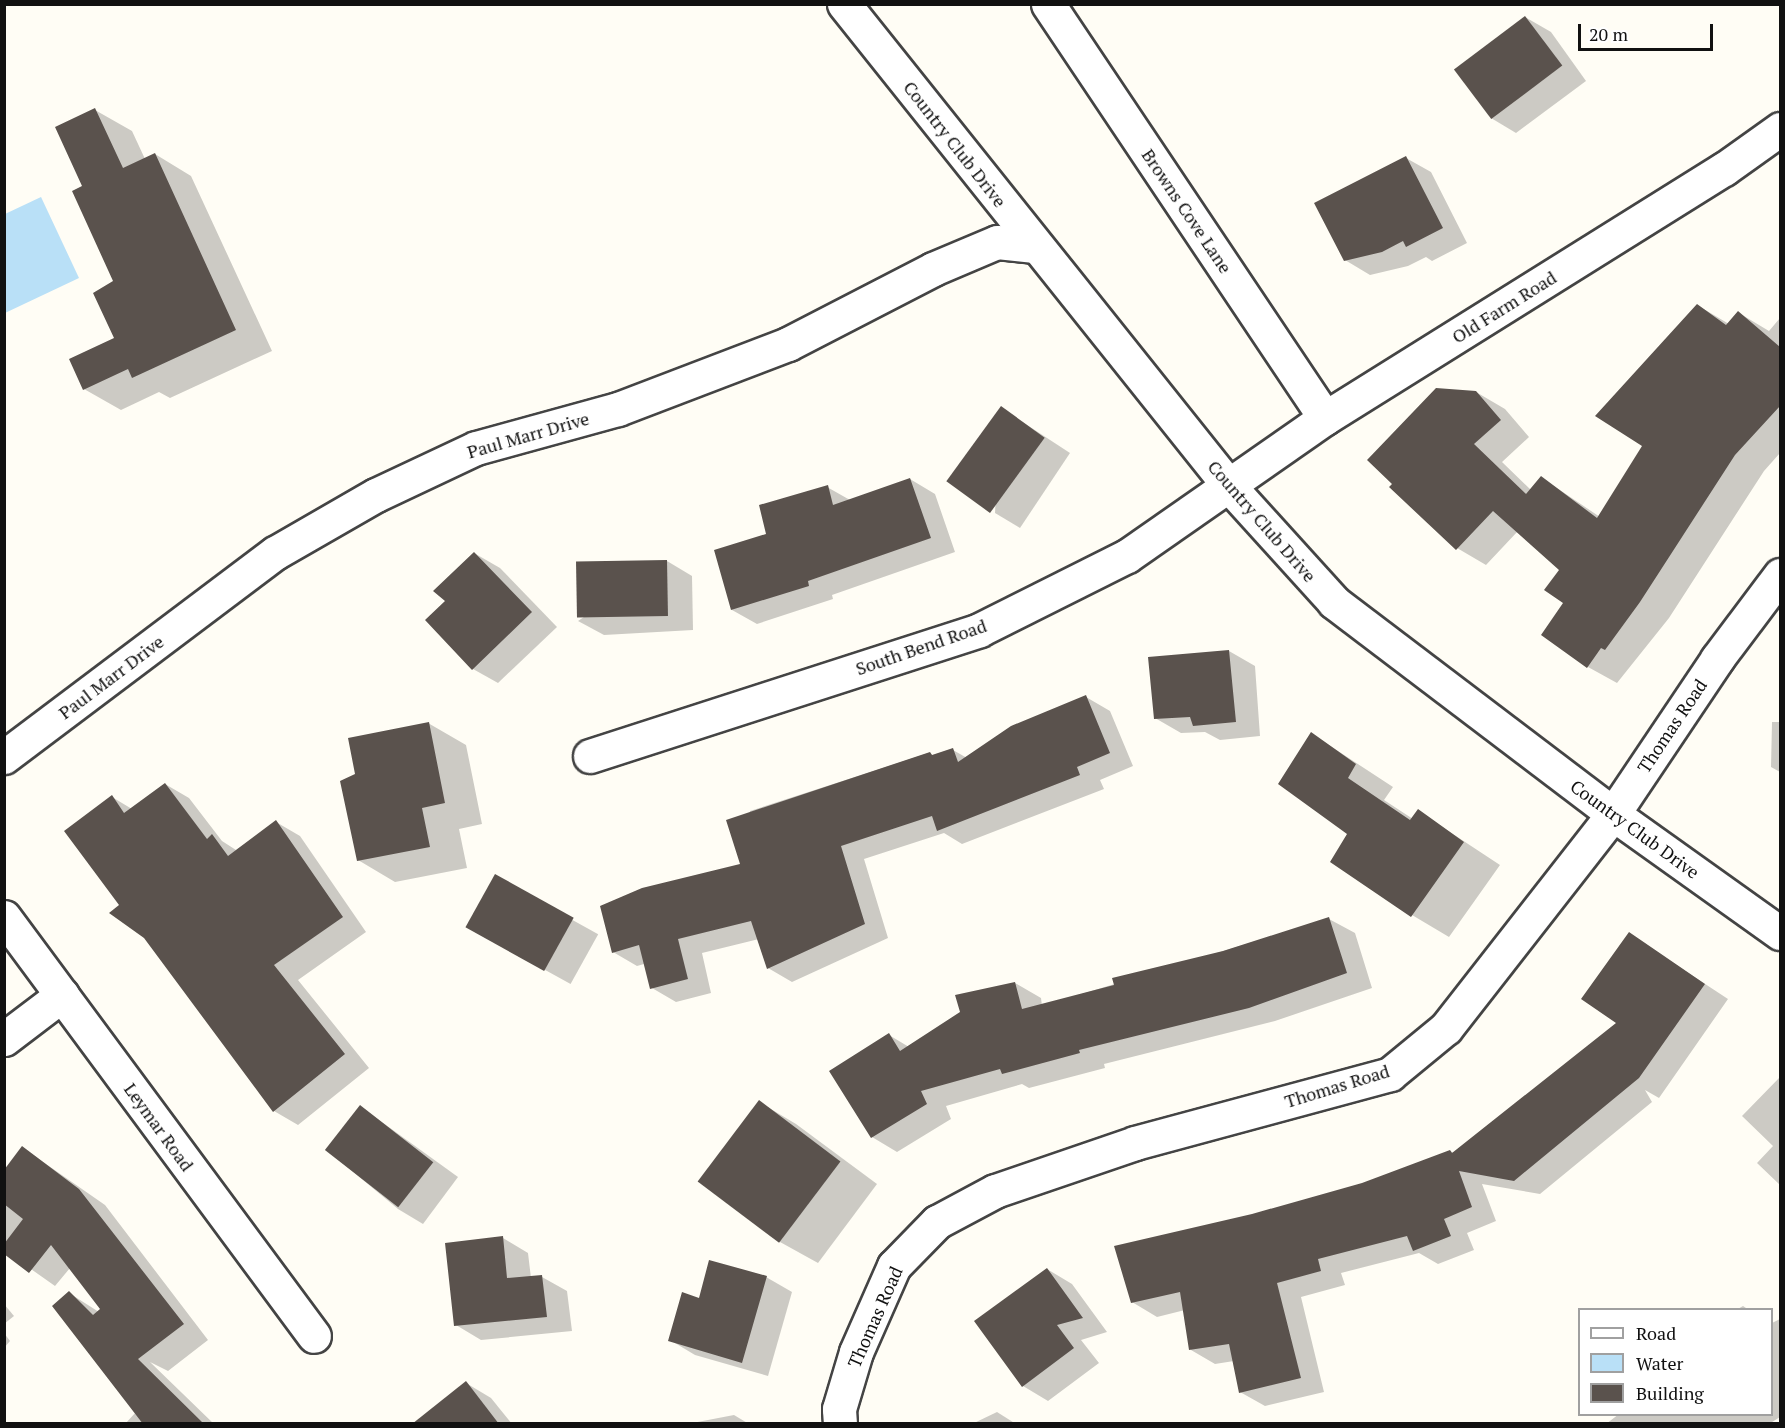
<!DOCTYPE html>
<style>
body{margin:0}
#map{position:relative;width:1785px;height:1428px;overflow:hidden;background:#fffdf5;font-family:"PT Serif",serif}
div>[style]{position:absolute}
[style*='--x']{left:calc(var(--x)*1px);top:calc(var(--y)*1px);width:calc(var(--w)*1px);rotate:calc(var(--a)*1deg)}
.water>*{inset:0;background:#b9e0f7}
.shadow>*{inset:0;background:#0003;transform-origin:0 0}
.building>*{inset:0;background:#5a524d;transform-origin:0 0}
.roads{filter:drop-shadow(2px 0 #444) drop-shadow(-2px 0 #444) drop-shadow(0 2px #444) drop-shadow(0 -2px #444)}
.minor>*{height:33px;margin:-16.5px;padding:0 16.5px;transform-origin:16.5px;border-radius:16.5px;background:#fff}
span{translate:-50% -50%;white-space:nowrap;text-align:center;line-height:1.15;-webkit-text-stroke:6px #fff;paint-order:stroke}
.street-label{font-size:18px;color:#111}
.frame{position:absolute;inset:0;border:6px solid #111;pointer-events:none}
.legend{position:absolute;left:1578px;top:1308px;width:195px;height:108px;box-sizing:border-box;background:#fff;border:2px solid #a0a0a0;margin:0;padding:8px 10px;list-style:none;font-size:18px;color:#111}
.legend li{display:flex;align-items:center;gap:12px;height:30px}
.legend b{width:30px;border:2px solid #a0a0a0}
.scale{position:absolute;left:1578px;top:24px;width:135px;height:27px;box-sizing:border-box;border:3px solid #111;border-top:0;padding-left:8px;font-size:18px;line-height:21px;white-space:nowrap;color:#111;-webkit-text-stroke:4px #fff;paint-order:stroke}
</style>
<div id="map">
<div class="water">
<i style="clip-path:polygon(41px 197px,79px 278px,5px 313px,5px 214px)"></i>
</div>
<div class="shadow">
<i style="clip-path:polygon(1525px 17px,1551px 32px,1586px 81px,1516px 133px,1491px 118px)"></i>
<i style="clip-path:polygon(95px 110px,132px 131px,145px 159px,155px 154px,191px 176px,272px 351px,170px 398px,159px 392px,121px 410px,84px 389px,116px 339px,115px 281px,84px 187px)"></i>
<i style="clip-path:polygon(1406px 158px,1431px 172px,1467px 243px,1432px 261px,1426px 257px,1408px 266px,1370px 275px,1345px 260px)"></i>
<i style="clip-path:polygon(1697px 305px,1729px 324px,1739px 313px,1769px 331px,1780px 318px,1780px 453px,1764px 471px,1669px 618px,1617px 683px,1588px 667px,1565px 602px,1561px 570px,1518px 531px,1486px 565px,1457px 548px,1476px 392px,1505px 409px,1529px 437px,1502px 462px,1531px 490px,1542px 478px,1600px 517px,1644px 446px)"></i>
<i style="clip-path:polygon(1001px 408px,1070px 453px,1020px 528px,995px 513px)"></i>
<i style="clip-path:polygon(910px 479px,935px 494px,955px 552px,832px 595px,833px 599px,757px 624px,732px 610px,768px 535px,827px 487px,850px 500px)"></i>
<i style="clip-path:polygon(474px 553px,500px 568px,557px 627px,498px 683px,473px 669px,447px 601px)"></i>
<i style="clip-path:polygon(667px 561px,692px 576px,693px 630px,604px 635px,578px 621px)"></i>
<i style="clip-path:polygon(1229px 651px,1255px 666px,1260px 736px,1220px 740px,1205px 732px,1181px 733px,1155px 718px)"></i>
<i style="clip-path:polygon(1086px 697px,1110px 711px,1133px 766px,1100px 780px,1104px 789px,962px 844px,944px 833px,864px 859px,888px 938px,792px 982px,768px 968px,759px 939px,702px 953px,711px 993px,676px 1002px,652px 988px,644px 964px,637px 966px,613px 952px,742px 865px,750px 811px,929px 753px,934px 756px,953px 750px,967px 758px)"></i>
<i style="clip-path:polygon(1772px 722px,1780px 722px,1780px 772px,1771px 767px)"></i>
<i style="clip-path:polygon(428px 723px,466px 745px,482px 824px,459px 829px,467px 868px,395px 882px,358px 860px,357px 775px)"></i>
<i style="clip-path:polygon(1312px 734px,1393px 787px,1384px 800px,1413px 819px,1418px 811px,1500px 865px,1449px 937px,1412px 915px,1349px 834px)"></i>
<i style="clip-path:polygon(165px 784px,189px 798px,222px 841px,236px 850px,276px 822px,300px 836px,366px 932px,298px 980px,369px 1068px,298px 1125px,274px 1111px,122px 905px,112px 797px,132px 809px)"></i>
<i style="left:495px;top:877px;width:118px;height:57px;rotate:29deg"></i>
<i style="clip-path:polygon(1329px 919px,1355px 933px,1372px 988px,1275px 1021px,1104px 1064px,1105px 1068px,1029px 1088px,1022px 1084px,946px 1106px,951px 1119px,897px 1152px,872px 1137px,889px 1035px,909px 1047px,1015px 983px,1041px 998px,1042px 1006px)"></i>
<i style="clip-path:polygon(1629px 934px,1728px 999px,1659px 1098px,1645px 1090px,1652px 1102px,1540px 1194px,1482px 1184px,1496px 1221px,1467px 1233px,1474px 1250px,1438px 1264px,1419px 1253px,1341px 1273px,1345px 1285px,1301px 1297px,1324px 1392px,1265px 1406px,1240px 1392px,1234px 1361px,1215px 1364px,1191px 1350px,1185px 1310px,1157px 1317px,1132px 1302px,1252px 1215px,1363px 1184px,1450px 1151px,1454px 1153px,1619px 1023px)"></i>
<i style="clip-path:polygon(1780px 1077px,1780px 1185px,1757px 1163px,1773px 1146px,1742px 1116px)"></i>
<i style="clip-path:polygon(759px 1102px,796px 1124px,877px 1184px,818px 1263px,780px 1242px)"></i>
<i style="clip-path:polygon(361px 1107px,458px 1177px,423px 1224px,398px 1209px,328px 1151px)"></i>
<i style="clip-path:polygon(23px 1148px,105px 1205px,208px 1340px,168px 1371px,150px 1362px,214px 1424px,125px 1424px,136px 1412px,69px 1293px,99px 1312px,102px 1310px,70px 1268px,55px 1286px,4px 1250px,4px 1172px)"></i>
<i style="clip-path:polygon(503px 1238px,528px 1253px,531px 1278px,542px 1277px,567px 1291px,572px 1331px,481px 1340px,456px 1325px)"></i>
<i style="clip-path:polygon(1047px 1269px,1072px 1284px,1107px 1332px,1081px 1340px,1099px 1363px,1048px 1401px,1023px 1386px)"></i>
<i style="clip-path:polygon(766px 1277px,792px 1292px,768px 1376px,695px 1355px,670px 1340px,700px 1299px)"></i>
<i style="clip-path:polygon(4px 1304px,14px 1316px,4px 1324px)"></i>
<i style="clip-path:polygon(1743px 1306px,1749px 1310px,1736px 1310px)"></i>
<i style="clip-path:polygon(1780px 1319px,1780px 1417px,1769px 1424px,1606px 1424px,1619px 1414px,1772px 1414px,1772px 1323px)"></i>
<i style="clip-path:polygon(4px 1333px,10px 1341px,4px 1348px)"></i>
<i style="clip-path:polygon(466px 1383px,491px 1398px,512px 1424px,414px 1424px)"></i>
<i style="clip-path:polygon(997px 1412px,1016px 1424px,972px 1424px)"></i>
<i style="clip-path:polygon(734px 1415px,749px 1424px,687px 1424px)"></i>
</div>
<div class="building">
<i style="left:1525px;top:16px;width:62px;height:89px;rotate:53deg"></i>
<i style="clip-path:polygon(95px 108px,123px 168px,155px 153px,236px 330px,132px 378px,128px 369px,83px 390px,69px 359px,114px 338px,93px 293px,113px 281px,72px 191px,82px 186px,55px 127px)"></i>
<i style="clip-path:polygon(1406px 156px,1443px 228px,1406px 247px,1403px 241px,1382px 252px,1344px 261px,1314px 203px)"></i>
<i style="clip-path:polygon(1697px 304px,1726px 325px,1738px 311px,1780px 347px,1780px 406px,1735px 455px,1640px 602px,1605px 650px,1601px 648px,1587px 668px,1541px 635px,1563px 603px,1544px 590px,1559px 570px,1493px 511px,1456px 550px,1389px 487px,1392px 484px,1367px 460px,1436px 388px,1476px 391px,1501px 420px,1474px 444px,1526px 494px,1541px 476px,1597px 518px,1642px 446px,1595px 416px)"></i>
<i style="left:1001px;top:406px;width:54px;height:93px;rotate:36deg"></i>
<i style="clip-path:polygon(910px 478px,931px 538px,808px 581px,809px 586px,731px 610px,714px 550px,766px 534px,759px 505px,828px 485px,833px 505px)"></i>
<i style="clip-path:polygon(474px 552px,532px 612px,472px 670px,425px 620px,445px 601px,433px 591px)"></i>
<i style="left:667px;top:560px;width:56px;height:91px;rotate:89deg"></i>
<i style="clip-path:polygon(1229px 650px,1236px 722px,1193px 726px,1190px 717px,1154px 719px,1148px 657px)"></i>
<i style="clip-path:polygon(1086px 695px,1110px 753px,1077px 767px,1080px 775px,937px 831px,932px 816px,841px 846px,865px 924px,767px 969px,751px 921px,678px 939px,688px 979px,650px 989px,639px 945px,612px 953px,600px 906px,642px 888px,740px 864px,726px 820px,930px 752px,932px 755px,953px 748px,958px 762px,1011px 726px)"></i>
<i style="clip-path:polygon(429px 722px,445px 803px,422px 808px,430px 847px,357px 861px,340px 781px,355px 774px,348px 738px)"></i>
<i style="clip-path:polygon(1311px 732px,1356px 764px,1348px 778px,1410px 820px,1418px 809px,1464px 842px,1411px 917px,1330px 862px,1347px 834px,1278px 784px)"></i>
<i style="clip-path:polygon(165px 783px,207px 839px,212px 834px,228px 856px,276px 820px,343px 917px,274px 965px,345px 1054px,273px 1112px,144px 938px,109px 913px,119px 905px,64px 831px,112px 795px,124px 813px)"></i>
<i style="left:495px;top:874px;width:90px;height:61px;rotate:29deg"></i>
<i style="clip-path:polygon(1329px 917px,1347px 973px,1249px 1008px,1079px 1050px,1080px 1053px,1002px 1074px,1000px 1069px,921px 1091px,927px 1104px,871px 1138px,829px 1071px,889px 1033px,900px 1051px,960px 1012px,955px 995px,1015px 982px,1022px 1009px,1114px 985px,1112px 978px,1223px 951px)"></i>
<i style="clip-path:polygon(1629px 932px,1705px 984px,1639px 1078px,1514px 1181px,1459px 1171px,1472px 1207px,1444px 1219px,1451px 1236px,1413px 1251px,1407px 1236px,1318px 1259px,1321px 1271px,1277px 1283px,1301px 1378px,1239px 1393px,1229px 1344px,1189px 1350px,1180px 1292px,1131px 1303px,1114px 1246px,1252px 1214px,1362px 1183px,1450px 1150px,1452px 1153px,1616px 1023px,1581px 999px)"></i>
<i style="left:759px;top:1100px;width:102px;height:102px;rotate:37deg"></i>
<i style="left:360px;top:1105px;width:93px;height:57px;rotate:38deg"></i>
<i style="clip-path:polygon(22px 1146px,79px 1189px,184px 1324px,138px 1359px,204px 1424px,143px 1424px,52px 1306px,69px 1291px,93px 1315px,100px 1309px,51px 1245px,29px 1273px,4px 1254px,4px 1244px,23px 1219px,4px 1204px,4px 1170px)"></i>
<i style="clip-path:polygon(503px 1236px,507px 1278px,542px 1275px,547px 1317px,454px 1326px,445px 1243px)"></i>
<i style="clip-path:polygon(709px 1260px,767px 1276px,742px 1363px,668px 1341px,682px 1292px,699px 1298px)"></i>
<i style="clip-path:polygon(1047px 1268px,1083px 1318px,1057px 1325px,1074px 1348px,1022px 1387px,974px 1321px)"></i>
<i style="clip-path:polygon(466px 1381px,499px 1424px,412px 1424px)"></i>
</div>
<div class="roads">
<div class="minor">
<i style="--x:844;--y:4;--w:617;--a:51.38"></i>
<i style="--x:1229;--y:486;--w:156;--a:47.8"></i>
<i style="--x:1334;--y:602;--w:350;--a:37.2"></i>
<i style="--x:1613;--y:814;--w:205;--a:35.5"></i>
<i style="--x:1048;--y:4;--w:498;--a:56.2"></i>
<i style="--x:590;--y:756;--w:409;--a:-17.9"></i>
<i style="--x:979;--y:630;--w:165;--a:-26.6"></i>
<i style="--x:1127;--y:556;--w:241;--a:-34.9"></i>
<i style="--x:1325;--y:418;--w:470;--a:-32"></i>
<i style="--x:1724;--y:169;--w:69;--a:-35.5"></i>
<i style="--x:4;--y:757;--w:339;--a:-37"></i>
<i style="--x:275;--y:553;--w:116;--a:-29.9"></i>
<i style="--x:376;--y:495;--w:110;--a:-25.2"></i>
<i style="--x:476;--y:448;--w:147;--a:-15.4"></i>
<i style="--x:618;--y:409;--w:182;--a:-20.9"></i>
<i style="--x:788;--y:344;--w:163;--a:-27.3"></i>
<i style="--x:933;--y:269;--w:69;--a:-22.9"></i>
<i style="--x:997;--y:242;--w:38;--a:6"></i>
<i style="--x:4;--y:917;--w:521;--a:53.5"></i>
<i style="--x:4;--y:1039;--w:73;--a:-37.2"></i>
<i style="--x:840;--y:1424;--w:15;--a:-94"></i>
<i style="--x:839;--y:1409;--w:59;--a:-73.4"></i>
<i style="--x:856;--y:1352;--w:94;--a:-66.2"></i>
<i style="--x:894;--y:1266;--w:62;--a:-45.7"></i>
<i style="--x:937;--y:1222;--w:66;--a:-28.1"></i>
<i style="--x:995;--y:1191;--w:148;--a:-18.9"></i>
<i style="--x:1135;--y:1143;--w:264;--a:-15.1"></i>
<i style="--x:1390;--y:1074;--w:72;--a:-39.4"></i>
<i style="--x:1446;--y:1028;--w:271;--a:-52"></i>
<i style="--x:1613;--y:814;--w:187;--a:-56.1"></i>
<i style="--x:1717;--y:659;--w:105;--a:-53.1"></i>
</div>
</div>
<div class="street-label">
<span style="left:955px;top:144px;rotate:52deg">Country Club Drive</span>
<span style="left:1187px;top:211px;rotate:56deg">Browns Cove Lane</span>
<span style="left:1504px;top:307px;rotate:-32deg">Old Farm Road</span>
<span style="left:528px;top:435px;rotate:-16deg">Paul Marr Drive</span>
<span style="left:1262px;top:521px;rotate:49deg">Country Club Drive</span>
<span style="left:921px;top:647px;rotate:-19deg">South Bend Road</span>
<span style="left:111px;top:677px;rotate:-37deg">Paul Marr Drive</span>
<span style="left:1672px;top:726px;rotate:-56deg">Thomas Road</span>
<span style="left:1635px;top:829px;rotate:36deg">Country Club Drive</span>
<span style="left:1337px;top:1086px;rotate:-17deg">Thomas Road</span>
<span style="left:159px;top:1127px;rotate:54deg">Leymar Road</span>
<span style="left:875px;top:1317px;rotate:-66deg">Thomas Road</span>
</div>
<div class="frame"></div>
<ul class="legend">
<li><b style="height:8px;background:#fff"></b>Road</li>
<li><b style="height:16px;background:#b9e0f7"></b>Water</li>
<li><b style="height:16px;background:#5a524d"></b>Building</li>
</ul>
<div class="scale">20 m</div>
</div>
